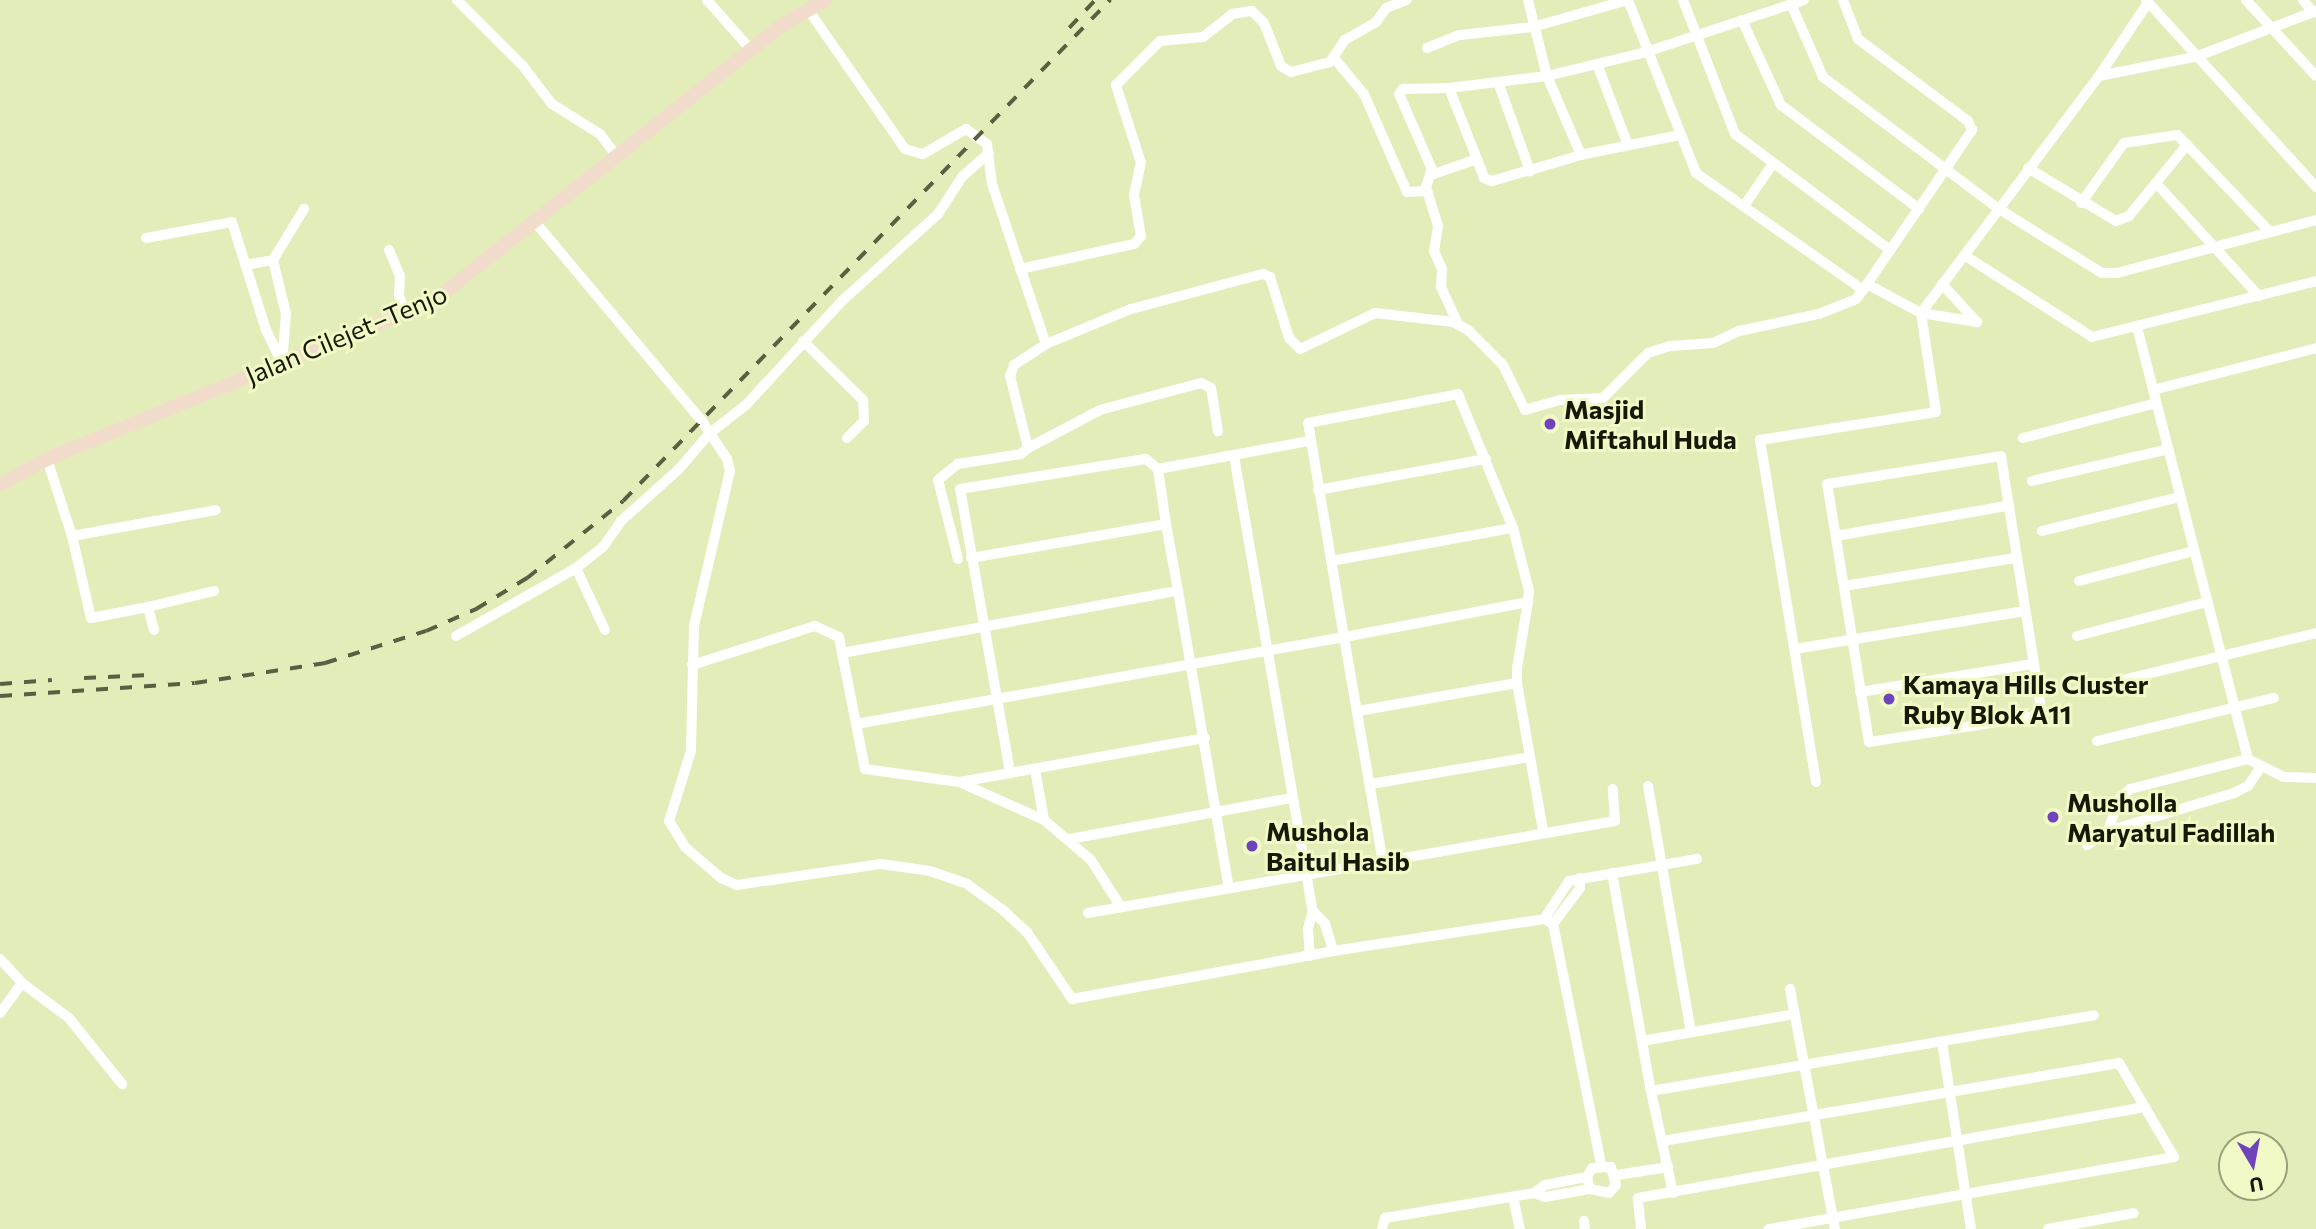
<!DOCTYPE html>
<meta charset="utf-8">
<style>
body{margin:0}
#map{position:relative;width:2316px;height:1229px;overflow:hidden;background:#e3edb9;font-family:Commissioner,sans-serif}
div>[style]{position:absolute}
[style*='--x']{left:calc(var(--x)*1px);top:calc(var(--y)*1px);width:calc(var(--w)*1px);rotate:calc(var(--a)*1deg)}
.minor>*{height:10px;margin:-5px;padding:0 5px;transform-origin:5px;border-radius:5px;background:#fff}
.secondary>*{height:14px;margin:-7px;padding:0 7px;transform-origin:7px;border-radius:7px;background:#f2ddcd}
.rail>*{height:3.5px;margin-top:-1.75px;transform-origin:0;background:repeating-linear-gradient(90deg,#5a5f41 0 12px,transparent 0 24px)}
.dots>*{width:19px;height:19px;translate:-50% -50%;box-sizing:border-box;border:4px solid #f1fac6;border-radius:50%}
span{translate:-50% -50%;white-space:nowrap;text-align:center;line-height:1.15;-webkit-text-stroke:6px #f1fac6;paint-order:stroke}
.street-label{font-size:26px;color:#171906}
.poi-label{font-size:26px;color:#171906;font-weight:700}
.left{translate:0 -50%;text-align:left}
.north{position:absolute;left:2218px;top:1131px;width:70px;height:70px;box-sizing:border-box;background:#f1fac6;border:2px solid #9aa079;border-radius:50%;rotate:170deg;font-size:19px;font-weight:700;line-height:28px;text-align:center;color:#171906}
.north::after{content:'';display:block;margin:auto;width:24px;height:32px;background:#6f43bb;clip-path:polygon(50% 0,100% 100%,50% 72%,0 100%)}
</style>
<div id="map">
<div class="minor">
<i style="--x:457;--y:0;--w:93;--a:45"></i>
<i style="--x:523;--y:66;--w:48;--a:52.7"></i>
<i style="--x:552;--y:104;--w:57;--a:32"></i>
<i style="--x:600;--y:134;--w:25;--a:53"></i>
<i style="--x:707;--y:0;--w:68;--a:48.6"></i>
<i style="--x:1528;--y:0;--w:78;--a:76"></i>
<i style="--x:1547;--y:76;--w:86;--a:66.7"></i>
<i style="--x:1628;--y:0;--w:186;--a:68.5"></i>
<i style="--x:1696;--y:173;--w:204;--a:35"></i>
<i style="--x:1863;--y:290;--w:194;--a:-55.7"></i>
<i style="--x:1972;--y:130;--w:10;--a:-114"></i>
<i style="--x:1968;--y:121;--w:137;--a:-143.3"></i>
<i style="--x:1858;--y:39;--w:42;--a:-111"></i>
<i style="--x:1683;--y:0;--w:144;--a:68.8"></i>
<i style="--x:1735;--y:134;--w:194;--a:36.8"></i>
<i style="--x:2146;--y:0;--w:253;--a:47.7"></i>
<i style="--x:2246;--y:0;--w:103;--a:47.4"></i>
<i style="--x:2303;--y:0;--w:16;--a:50"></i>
<i style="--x:1791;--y:4;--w:80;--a:66.3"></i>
<i style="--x:1823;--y:77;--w:220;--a:36.9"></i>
<i style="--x:1999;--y:209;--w:121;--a:31.9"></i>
<i style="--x:2102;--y:273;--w:15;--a:0"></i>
<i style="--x:2117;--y:273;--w:206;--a:-14.9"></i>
<i style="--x:807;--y:8;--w:172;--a:55.2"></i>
<i style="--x:905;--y:149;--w:19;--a:16"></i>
<i style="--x:923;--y:154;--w:50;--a:-30.2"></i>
<i style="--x:966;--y:129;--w:26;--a:36"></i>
<i style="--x:987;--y:144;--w:40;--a:82.9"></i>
<i style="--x:992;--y:184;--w:169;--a:71.4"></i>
<i style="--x:1742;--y:20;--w:94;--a:65.4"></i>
<i style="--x:1781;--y:105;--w:173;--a:37"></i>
<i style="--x:1427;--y:48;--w:35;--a:-22"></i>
<i style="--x:1460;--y:35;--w:73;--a:-6.3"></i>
<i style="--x:1533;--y:27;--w:99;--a:-15.9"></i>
<i style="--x:1334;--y:58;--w:47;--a:50.2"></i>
<i style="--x:1364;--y:94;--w:107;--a:66.3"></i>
<i style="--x:1407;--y:192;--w:20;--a:-3"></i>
<i style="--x:1597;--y:64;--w:87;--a:69.1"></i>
<i style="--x:2099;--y:76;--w:98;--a:-11.2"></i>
<i style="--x:2195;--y:57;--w:129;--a:-20.8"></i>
<i style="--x:1498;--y:82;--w:95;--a:70.2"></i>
<i style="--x:1449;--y:88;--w:76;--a:68.5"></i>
<i style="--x:1680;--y:135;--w:101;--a:168.6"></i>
<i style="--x:1581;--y:155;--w:93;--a:163.7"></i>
<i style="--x:1492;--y:181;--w:9;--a:-159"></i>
<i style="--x:1484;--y:178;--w:20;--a:-110"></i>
<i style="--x:1477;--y:159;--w:46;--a:160.8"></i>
<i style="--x:1434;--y:174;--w:87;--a:-113.6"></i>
<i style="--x:1399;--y:94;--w:6;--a:-51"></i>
<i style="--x:1403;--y:89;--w:46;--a:-1.2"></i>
<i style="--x:1449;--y:88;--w:99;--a:-7"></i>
<i style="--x:1547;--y:76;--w:102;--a:-13.6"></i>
<i style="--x:1646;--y:52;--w:166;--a:-18.2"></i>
<i style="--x:2028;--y:168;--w:103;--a:31.1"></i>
<i style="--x:2116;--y:221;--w:14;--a:-21"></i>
<i style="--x:2129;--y:216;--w:92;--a:-50.8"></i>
<i style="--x:2187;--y:145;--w:120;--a:46.3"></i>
<i style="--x:1431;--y:171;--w:17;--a:107"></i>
<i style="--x:1426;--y:187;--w:41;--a:72.9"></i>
<i style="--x:1438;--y:226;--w:25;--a:99"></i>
<i style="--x:1434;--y:251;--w:20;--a:66"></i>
<i style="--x:1442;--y:269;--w:18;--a:93"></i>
<i style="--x:1441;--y:287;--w:41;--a:65.3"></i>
<i style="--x:2156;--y:183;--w:153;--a:47.7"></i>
<i style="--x:2081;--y:203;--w:74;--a:-54.4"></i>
<i style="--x:2124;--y:143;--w:54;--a:-8.6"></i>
<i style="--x:2177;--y:135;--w:14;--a:45"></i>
<i style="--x:1744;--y:206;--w:50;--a:-55.7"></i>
<i style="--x:535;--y:222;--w:260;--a:50"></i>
<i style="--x:702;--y:421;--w:45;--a:56.7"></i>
<i style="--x:727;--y:459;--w:12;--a:76"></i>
<i style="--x:730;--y:471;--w:159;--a:103.1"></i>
<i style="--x:694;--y:626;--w:125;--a:91.4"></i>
<i style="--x:691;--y:751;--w:73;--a:107.4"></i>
<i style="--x:669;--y:821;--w:31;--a:58"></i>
<i style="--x:685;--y:847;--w:48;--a:40.7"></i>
<i style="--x:721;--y:878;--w:17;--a:24"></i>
<i style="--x:737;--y:885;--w:146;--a:-8.3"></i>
<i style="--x:881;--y:864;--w:49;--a:8.1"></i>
<i style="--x:930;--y:871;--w:39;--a:19"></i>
<i style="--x:967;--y:884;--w:44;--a:35.8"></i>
<i style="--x:1003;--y:910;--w:33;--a:43"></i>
<i style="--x:1027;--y:932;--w:81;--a:56.1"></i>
<i style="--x:1072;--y:999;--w:265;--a:-10.4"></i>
<i style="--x:1333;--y:951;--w:213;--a:-8.6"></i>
<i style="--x:1544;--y:919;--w:10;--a:29"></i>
<i style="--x:146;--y:238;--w:87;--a:-10.5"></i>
<i style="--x:232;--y:222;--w:113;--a:72.5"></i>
<i style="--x:266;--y:330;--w:37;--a:64"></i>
<i style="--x:389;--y:250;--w:28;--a:67"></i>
<i style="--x:400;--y:276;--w:20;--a:93"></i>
<i style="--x:399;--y:296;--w:17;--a:69"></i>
<i style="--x:1964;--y:255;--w:152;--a:32.6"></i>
<i style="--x:2092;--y:337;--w:231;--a:-14"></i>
<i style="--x:245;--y:265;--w:28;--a:-10"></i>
<i style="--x:1020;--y:269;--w:117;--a:-12.4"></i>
<i style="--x:1134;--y:244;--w:11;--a:-49"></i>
<i style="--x:1141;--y:236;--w:42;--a:-99.7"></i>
<i style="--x:1134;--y:195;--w:33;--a:-78"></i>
<i style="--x:1141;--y:163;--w:82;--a:-107.8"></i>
<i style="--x:1116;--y:85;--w:62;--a:-45"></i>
<i style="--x:1160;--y:41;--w:43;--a:-5.3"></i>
<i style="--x:1203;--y:37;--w:37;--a:-38"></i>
<i style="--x:1232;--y:14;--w:20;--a:-9"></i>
<i style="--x:1252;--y:11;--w:17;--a:45"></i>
<i style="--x:1264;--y:23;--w:46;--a:68.4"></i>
<i style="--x:1281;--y:66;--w:12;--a:31"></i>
<i style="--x:1291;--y:72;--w:40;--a:-14.4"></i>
<i style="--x:1330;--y:62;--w:27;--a:-56"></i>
<i style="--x:1345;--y:40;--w:36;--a:-30"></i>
<i style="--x:1376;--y:22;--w:17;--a:-54"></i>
<i style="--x:1386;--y:8;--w:22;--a:-21"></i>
<i style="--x:1867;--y:284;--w:61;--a:28.2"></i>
<i style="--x:1921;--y:313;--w:296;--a:-53.1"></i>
<i style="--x:2099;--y:76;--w:87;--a:-56.3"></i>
<i style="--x:1942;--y:284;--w:52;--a:47.4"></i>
<i style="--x:2137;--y:327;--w:446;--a:75.6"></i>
<i style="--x:2248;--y:759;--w:40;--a:26.6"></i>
<i style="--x:2284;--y:777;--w:32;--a:2"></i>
<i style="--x:803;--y:341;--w:84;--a:44.5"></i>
<i style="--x:863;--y:400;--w:21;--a:87"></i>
<i style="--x:864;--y:421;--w:24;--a:135"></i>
<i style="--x:282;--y:363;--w:49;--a:-85.3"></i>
<i style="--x:286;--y:314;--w:56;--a:-103.5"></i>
<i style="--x:273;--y:260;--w:60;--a:-58.7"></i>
<i style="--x:2153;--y:390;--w:168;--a:-14.4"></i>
<i style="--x:2023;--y:438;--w:138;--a:-14.7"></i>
<i style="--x:1028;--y:448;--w:81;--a:-27.8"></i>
<i style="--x:1100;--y:410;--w:105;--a:-15"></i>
<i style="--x:1201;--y:383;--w:11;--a:27"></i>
<i style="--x:1211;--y:388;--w:44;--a:80.8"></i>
<i style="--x:1234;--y:456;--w:462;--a:80.2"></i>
<i style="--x:1313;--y:911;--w:19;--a:106"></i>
<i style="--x:1308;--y:929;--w:27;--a:86"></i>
<i style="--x:2001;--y:456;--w:262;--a:81"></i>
<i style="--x:2042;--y:715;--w:175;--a:171.1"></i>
<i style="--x:1869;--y:742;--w:261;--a:-99.2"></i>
<i style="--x:1827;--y:484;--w:176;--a:-9.1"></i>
<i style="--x:47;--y:459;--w:81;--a:72"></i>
<i style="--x:72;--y:536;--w:146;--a:-10.2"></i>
<i style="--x:2032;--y:481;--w:140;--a:-13.2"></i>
<i style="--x:1318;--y:490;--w:171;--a:-10.5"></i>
<i style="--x:1166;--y:524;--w:56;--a:-98.3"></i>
<i style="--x:1158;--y:469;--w:154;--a:-10.5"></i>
<i style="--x:2042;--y:531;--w:141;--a:-13.9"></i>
<i style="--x:72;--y:536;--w:84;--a:77"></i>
<i style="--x:91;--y:618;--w:58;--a:-10.9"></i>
<i style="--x:1836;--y:536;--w:174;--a:-10"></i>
<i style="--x:971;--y:558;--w:198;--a:-9.9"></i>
<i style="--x:1166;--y:524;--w:68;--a:79.8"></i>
<i style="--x:958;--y:559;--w:81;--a:-104.2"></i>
<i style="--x:938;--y:480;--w:26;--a:-39"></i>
<i style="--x:958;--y:464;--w:64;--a:-9"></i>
<i style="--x:1021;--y:454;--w:9;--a:-41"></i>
<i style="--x:1028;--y:448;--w:74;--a:-104"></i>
<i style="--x:1010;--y:376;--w:12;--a:-70"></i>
<i style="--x:1014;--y:365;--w:38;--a:-33"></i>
<i style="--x:1046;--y:344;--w:92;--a:-22.4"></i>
<i style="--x:1131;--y:309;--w:137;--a:-14.9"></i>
<i style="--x:1263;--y:274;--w:8;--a:23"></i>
<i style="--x:1270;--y:277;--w:64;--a:72.7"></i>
<i style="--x:1289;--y:338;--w:16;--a:45"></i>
<i style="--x:1300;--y:349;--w:83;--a:-25.6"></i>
<i style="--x:1375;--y:313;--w:79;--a:6.6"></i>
<i style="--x:1453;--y:322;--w:17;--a:28"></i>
<i style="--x:1468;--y:330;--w:49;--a:45"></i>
<i style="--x:1503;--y:365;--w:50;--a:63.9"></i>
<i style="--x:1525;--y:410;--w:37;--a:-16"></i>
<i style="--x:1561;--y:400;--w:42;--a:-2.7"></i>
<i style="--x:1603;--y:398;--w:64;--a:-45"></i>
<i style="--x:1648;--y:353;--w:23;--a:-18"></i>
<i style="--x:1670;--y:346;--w:43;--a:-4"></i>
<i style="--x:1713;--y:343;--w:29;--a:-25"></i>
<i style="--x:1739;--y:331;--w:82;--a:-12"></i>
<i style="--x:1819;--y:314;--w:40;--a:-22"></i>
<i style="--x:1856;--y:299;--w:11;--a:-52"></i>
<i style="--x:1331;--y:561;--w:185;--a:-10.3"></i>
<i style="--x:2079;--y:581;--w:118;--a:-14.7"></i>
<i style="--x:1844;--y:586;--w:173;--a:-9.3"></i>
<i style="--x:1528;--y:602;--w:187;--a:169.2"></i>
<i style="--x:1344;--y:637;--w:217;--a:-99.5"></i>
<i style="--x:1308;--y:423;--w:153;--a:-10.9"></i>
<i style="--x:1458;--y:394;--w:145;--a:67.7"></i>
<i style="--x:1513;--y:528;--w:65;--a:75.7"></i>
<i style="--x:1529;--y:591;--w:11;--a:95"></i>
<i style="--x:1528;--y:602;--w:67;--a:99.5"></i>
<i style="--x:1517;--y:668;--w:15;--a:90"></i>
<i style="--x:1517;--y:683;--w:150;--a:80"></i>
<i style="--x:154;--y:630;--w:24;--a:-105"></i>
<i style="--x:148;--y:607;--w:68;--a:-13.6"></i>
<i style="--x:605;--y:630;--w:68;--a:-115.1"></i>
<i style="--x:576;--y:568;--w:34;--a:-38"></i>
<i style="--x:603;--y:547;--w:32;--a:-55"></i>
<i style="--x:621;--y:521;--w:78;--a:-41.9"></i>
<i style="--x:679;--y:469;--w:48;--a:-49.3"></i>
<i style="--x:710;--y:433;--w:46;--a:-37.9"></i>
<i style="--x:746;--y:405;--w:142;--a:-47.3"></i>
<i style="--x:842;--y:301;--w:130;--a:-42.2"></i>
<i style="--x:938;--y:214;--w:44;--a:-57"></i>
<i style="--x:962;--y:177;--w:36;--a:-42"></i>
<i style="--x:456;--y:636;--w:138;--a:-29.5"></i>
<i style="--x:2077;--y:636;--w:134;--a:-14.7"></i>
<i style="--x:1795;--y:649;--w:233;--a:-9.4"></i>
<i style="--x:692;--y:665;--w:129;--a:-17.6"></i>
<i style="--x:815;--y:626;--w:26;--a:25"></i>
<i style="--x:839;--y:637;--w:16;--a:79"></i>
<i style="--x:2077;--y:691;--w:246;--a:-13.6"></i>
<i style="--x:1860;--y:692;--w:175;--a:-9.2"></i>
<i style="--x:1358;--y:711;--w:161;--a:-10"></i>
<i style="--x:856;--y:724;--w:496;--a:-10.1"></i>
<i style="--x:1344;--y:637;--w:228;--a:80.2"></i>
<i style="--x:2097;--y:741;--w:182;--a:-13.7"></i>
<i style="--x:1035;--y:769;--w:52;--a:80"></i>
<i style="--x:1010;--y:772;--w:287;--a:-100"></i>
<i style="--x:960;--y:489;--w:188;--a:-9.2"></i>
<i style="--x:1146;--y:459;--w:16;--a:40"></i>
<i style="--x:960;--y:782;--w:249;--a:-10.2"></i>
<i style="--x:1816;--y:782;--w:347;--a:-99.3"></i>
<i style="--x:1760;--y:440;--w:178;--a:-9"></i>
<i style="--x:1936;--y:412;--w:100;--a:-98.6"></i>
<i style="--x:1921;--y:313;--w:57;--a:9.1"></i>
<i style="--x:1371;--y:784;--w:161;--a:-9.6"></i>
<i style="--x:1648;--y:786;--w:250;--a:80.1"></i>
<i style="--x:2108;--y:831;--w:132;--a:-16.8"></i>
<i style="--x:2234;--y:793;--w:16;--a:-27"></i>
<i style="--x:2248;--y:786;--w:22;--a:-56"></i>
<i style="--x:1070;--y:839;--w:226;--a:-10.5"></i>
<i style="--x:2087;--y:845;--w:25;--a:-34"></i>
<i style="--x:2108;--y:831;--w:34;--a:-71"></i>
<i style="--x:2119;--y:799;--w:15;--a:-42"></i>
<i style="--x:2130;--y:789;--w:122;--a:-14.3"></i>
<i style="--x:1612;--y:873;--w:221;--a:79.9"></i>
<i style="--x:1580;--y:878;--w:10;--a:90"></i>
<i style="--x:1580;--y:888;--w:45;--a:126.9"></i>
<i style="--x:1553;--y:924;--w:245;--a:78.7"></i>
<i style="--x:1121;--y:907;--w:56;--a:-122.6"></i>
<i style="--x:1091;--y:860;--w:62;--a:-139.6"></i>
<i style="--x:1044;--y:820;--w:93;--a:-155.9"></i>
<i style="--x:959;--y:782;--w:95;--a:-172.1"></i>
<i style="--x:865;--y:769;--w:118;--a:-101.2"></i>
<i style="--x:842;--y:653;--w:342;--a:-10.5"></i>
<i style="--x:1178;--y:591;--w:302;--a:80.3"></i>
<i style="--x:1313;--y:911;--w:18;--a:47"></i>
<i style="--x:1325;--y:924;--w:28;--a:73"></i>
<i style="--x:1088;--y:913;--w:535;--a:-9.9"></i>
<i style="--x:1615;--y:821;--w:32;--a:-94"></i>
<i style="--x:1544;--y:919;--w:45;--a:-56.7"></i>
<i style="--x:1569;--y:881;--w:130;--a:-9.8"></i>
<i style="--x:0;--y:959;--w:33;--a:47"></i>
<i style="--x:22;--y:983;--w:37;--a:126"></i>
<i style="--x:22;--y:983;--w:59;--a:36.7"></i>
<i style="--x:69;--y:1018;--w:85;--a:51.2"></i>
<i style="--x:1790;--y:989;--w:244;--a:79.4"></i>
<i style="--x:1642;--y:1041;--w:155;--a:-10"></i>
<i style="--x:1942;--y:1042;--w:189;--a:81.2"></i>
<i style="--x:1663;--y:1141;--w:463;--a:-9.7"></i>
<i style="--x:2119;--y:1063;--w:109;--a:59.7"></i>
<i style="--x:2174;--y:1157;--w:412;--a:169.9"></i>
<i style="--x:1617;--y:1175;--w:52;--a:-8.9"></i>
<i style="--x:1534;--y:1193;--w:14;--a:-36"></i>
<i style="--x:1545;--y:1185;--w:43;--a:-10.8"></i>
<i style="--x:1673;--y:1193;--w:104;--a:-102.2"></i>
<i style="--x:1651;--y:1091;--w:449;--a:-9.7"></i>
<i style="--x:1513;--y:1197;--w:33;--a:78"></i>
<i style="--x:1584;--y:1221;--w:8;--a:83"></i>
<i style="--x:1382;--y:1229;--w:11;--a:-75"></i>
<i style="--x:1385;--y:1218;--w:151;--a:-9.5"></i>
<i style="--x:1534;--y:1193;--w:12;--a:20"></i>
<i style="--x:1545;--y:1197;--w:46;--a:-10.1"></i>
<i style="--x:1590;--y:1189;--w:19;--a:12"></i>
<i style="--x:1609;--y:1193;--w:11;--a:-49"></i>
<i style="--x:1616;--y:1185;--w:19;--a:-106"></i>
<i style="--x:1611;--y:1167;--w:19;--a:177"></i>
<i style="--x:1592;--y:1168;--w:10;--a:119"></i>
<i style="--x:1587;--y:1177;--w:12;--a:76"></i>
<i style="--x:1641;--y:1229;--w:31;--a:-96"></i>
<i style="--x:1638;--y:1198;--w:515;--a:-10.18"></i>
<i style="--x:2048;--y:1229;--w:87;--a:-10.5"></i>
</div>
<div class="secondary">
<i style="--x:0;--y:485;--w:54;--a:-29"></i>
<i style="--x:47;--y:459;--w:419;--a:-22.3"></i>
<i style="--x:435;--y:300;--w:439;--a:-38.4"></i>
<i style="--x:779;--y:27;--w:53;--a:-30.4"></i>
</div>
<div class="rail">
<i style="--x:1069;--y:28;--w:38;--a:-47"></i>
<i style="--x:84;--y:678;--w:66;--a:-2.6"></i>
<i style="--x:0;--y:684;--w:52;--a:-4.4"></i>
<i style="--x:0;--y:696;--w:195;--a:-3.8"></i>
<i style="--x:195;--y:683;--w:132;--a:-8.7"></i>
<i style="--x:325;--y:663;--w:106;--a:-17.6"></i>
<i style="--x:426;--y:631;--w:55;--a:-23.7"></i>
<i style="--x:476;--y:609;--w:60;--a:-31.3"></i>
<i style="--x:527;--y:578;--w:123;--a:-38.7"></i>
<i style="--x:623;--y:501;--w:699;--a:-45.81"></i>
</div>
<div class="dots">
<i style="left:1550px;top:424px;background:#6f43bb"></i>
<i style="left:1889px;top:699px;background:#6f43bb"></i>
<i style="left:2053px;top:817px;background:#6f43bb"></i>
<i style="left:1252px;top:846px;background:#6f43bb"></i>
</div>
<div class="street-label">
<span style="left:346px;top:334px;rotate:-23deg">Jalan Cilejet–Tenjo</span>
</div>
<div class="poi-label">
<span class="left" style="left:1564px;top:424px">Masjid<br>Miftahul Huda</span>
<span class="left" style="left:1903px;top:699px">Kamaya Hills Cluster<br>Ruby Blok A11</span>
<span class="left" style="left:2067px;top:817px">Musholla<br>Maryatul Fadillah</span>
<span class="left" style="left:1266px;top:846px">Mushola<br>Baitul Hasib</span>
</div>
<div class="north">U</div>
</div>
